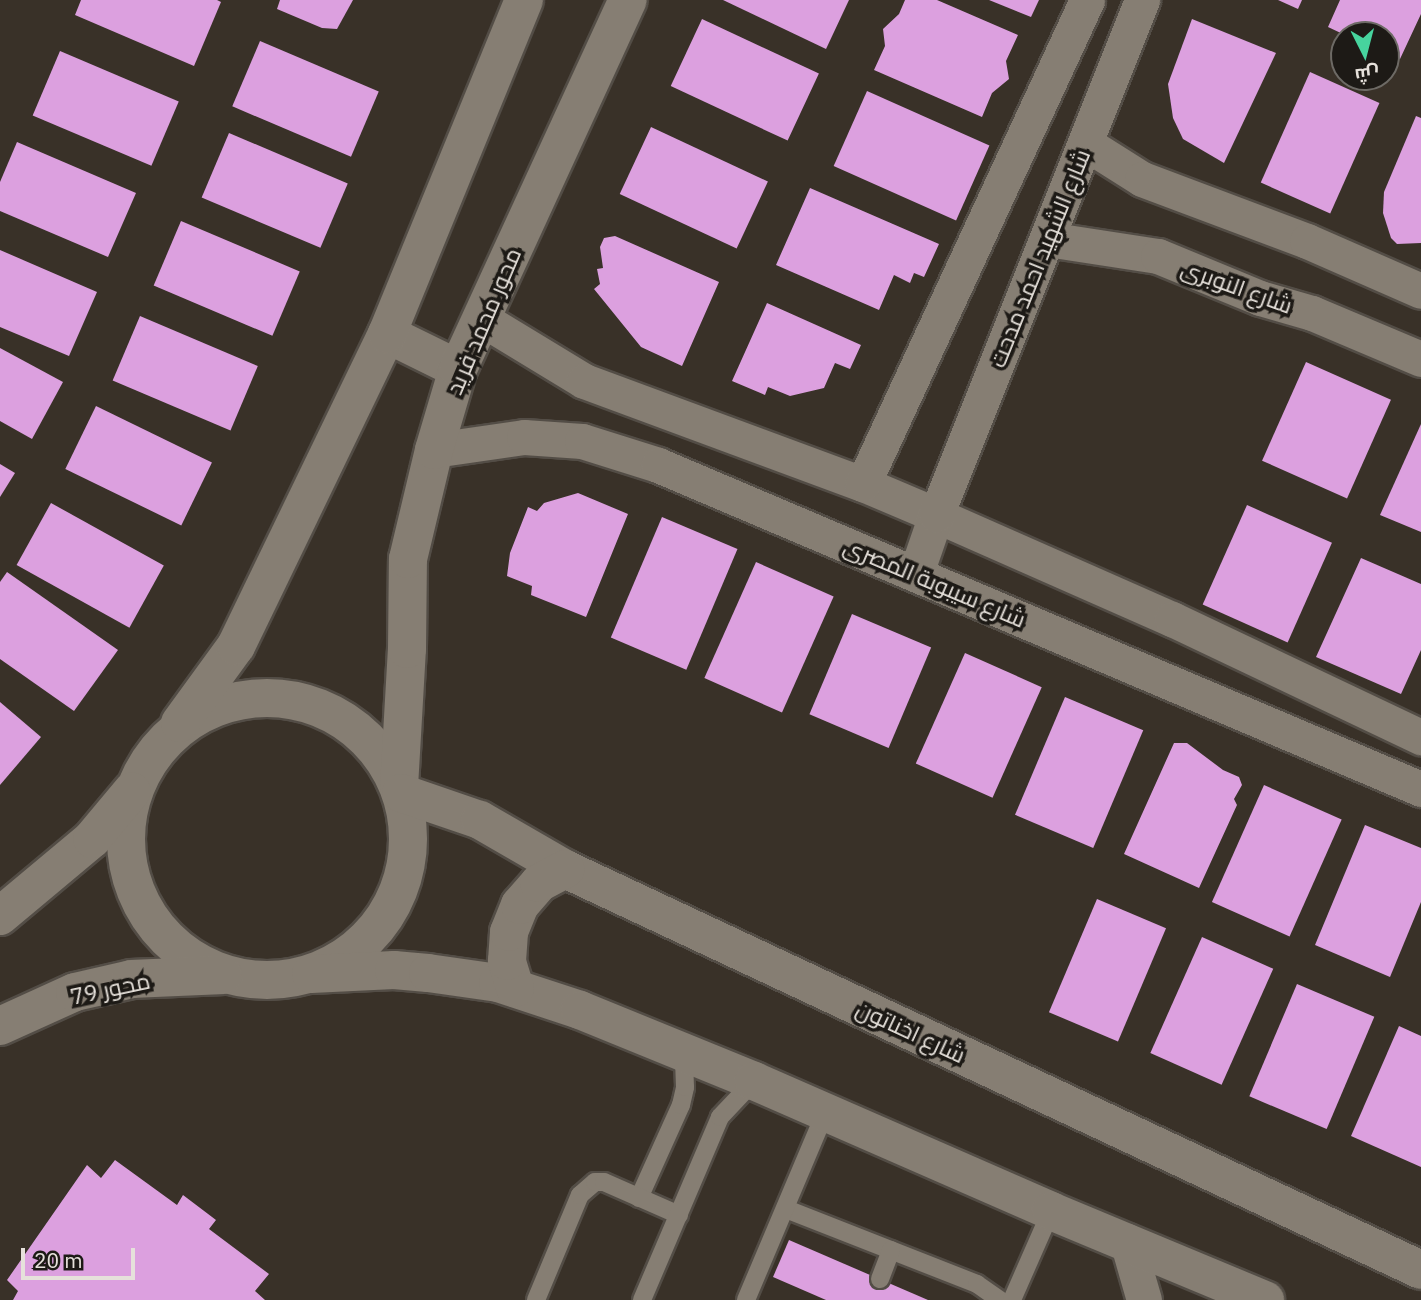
<!DOCTYPE html>
<meta charset="utf-8">
<style>
body{margin:0}
#map{position:relative;width:1421px;height:1300px;overflow:hidden;background:#393128;font-family:"IBM Plex Sans",Cairo,sans-serif}
div>[style]{position:absolute}
[style*='--x']{left:calc(var(--x)*1px);top:calc(var(--y)*1px);width:calc(var(--w)*1px);rotate:calc(var(--a)*1deg)}
.building>*{inset:0;background:#dca0df;transform-origin:0 0}
.roads{filter:drop-shadow(2px 0 #534d46) drop-shadow(-2px 0 #534d46) drop-shadow(0 2px #534d46) drop-shadow(0 -2px #534d46)}
.lane>*{height:18px;margin:-9px;padding:0 9px;transform-origin:9px;border-radius:9px;background:#867e73}
.street>*{height:35px;margin:-17.5px;padding:0 17.5px;transform-origin:17.5px;border-radius:17.5px;background:#867e73}
.secondary>*{height:38px;margin:-19px;padding:0 19px;transform-origin:19px;border-radius:19px;background:#867e73}
.secondary>.ring{margin:-19px;padding:0;box-sizing:content-box;background:none;border:38px solid #867e73;border-radius:50%}
span{translate:-50% -50%;white-space:nowrap;text-align:center;line-height:1.15;-webkit-text-stroke:7px #1d1a16;paint-order:stroke}
.street-label{font-size:23px;color:#e6e1db}
.north{position:absolute;left:1330px;top:21px;width:70px;height:70px;box-sizing:border-box;background:#1d1a16;border:2px solid #6d6a65;border-radius:50%;rotate:174deg;font-size:19px;font-weight:700;line-height:28px;text-align:center;color:#e6e1db}
.north::after{content:'';display:block;margin:auto;width:24px;height:32px;background:#47d49e;clip-path:polygon(50% 0,100% 100%,50% 72%,0 100%)}
.scale{position:absolute;left:21px;top:1248px;width:114px;height:32px;box-sizing:border-box;border:4px solid #e6e1db;border-top:0;padding-left:9px;font-size:21px;line-height:24px;white-space:nowrap;color:#e6e1db;-webkit-text-stroke:5px #1d1a16;paint-order:stroke}
</style>
<div id="map">
<div class="building">
<i style="clip-path:polygon(81px 0,217px 0,221px 2px,194px 66px,75px 15px)"></i>
<i style="clip-path:polygon(280px 0,353px 0,337px 29px,322px 28px,277px 9px)"></i>
<i style="clip-path:polygon(723px 0,849px 0,826px 49px)"></i>
<i style="clip-path:polygon(905px 0,937px 0,1018px 35px,1006px 61px,1009px 79px,992px 93px,982px 117px,874px 70px,885px 46px,883px 29px,899px 14px)"></i>
<i style="clip-path:polygon(989px 0,1039px 0,1031px 17px)"></i>
<i style="clip-path:polygon(1278px 0,1302px 0,1298px 9px)"></i>
<i style="clip-path:polygon(1340px 0,1421px 0,1421px 14px,1400px 59px,1386px 53px,1386px 35px,1345px 35px,1328px 27px)"></i>
<i style="left:702px;top:19px;width:129px;height:74px;rotate:25deg"></i>
<i style="clip-path:polygon(1192px 19px,1276px 53px,1224px 163px,1183px 139px,1173px 118px,1168px 84px)"></i>
<i style="left:260px;top:41px;width:129px;height:71px;rotate:23deg"></i>
<i style="left:60px;top:51px;width:129px;height:70px;rotate:23deg"></i>
<i style="left:1310px;top:72px;width:76px;height:121px;rotate:24deg"></i>
<i style="left:867px;top:91px;width:134px;height:82px;rotate:24deg"></i>
<i style="clip-path:polygon(1416px 116px,1421px 118px,1421px 243px,1397px 244px,1391px 238px,1383px 213px,1384px 192px)"></i>
<i style="left:651px;top:127px;width:129px;height:74px;rotate:25deg"></i>
<i style="left:229px;top:133px;width:129px;height:70px;rotate:23deg"></i>
<i style="clip-path:polygon(17px 142px,136px 193px,108px 257px,0 211px,0 182px)"></i>
<i style="clip-path:polygon(810px 188px,939px 244px,924px 277px,914px 273px,910px 283px,894px 275px,879px 310px,776px 265px)"></i>
<i style="left:181px;top:221px;width:129px;height:70px;rotate:23deg"></i>
<i style="clip-path:polygon(615px 236px,719px 282px,682px 366px,641px 347px,594px 289px,600px 284px,597px 269px,603px 268px,600px 247px,604px 238px)"></i>
<i style="clip-path:polygon(0 250px,97px 292px,69px 356px,0 327px)"></i>
<i style="clip-path:polygon(767px 303px,861px 345px,850px 369px,835px 363px,824px 388px,790px 396px,768px 387px,765px 395px,732px 381px)"></i>
<i style="left:140px;top:316px;width:128px;height:70px;rotate:23deg"></i>
<i style="clip-path:polygon(0 348px,63px 382px,32px 439px,0 421px)"></i>
<i style="left:1306px;top:362px;width:93px;height:108px;rotate:24deg"></i>
<i style="left:96px;top:406px;width:129px;height:70px;rotate:26deg"></i>
<i style="clip-path:polygon(1421px 424px,1421px 532px,1380px 515px)"></i>
<i style="clip-path:polygon(0 464px,15px 473px,0 497px)"></i>
<i style="clip-path:polygon(578px 493px,628px 514px,586px 617px,531px 595px,532px 586px,507px 576px,510px 553px,528px 507px,537px 511px,544px 503px)"></i>
<i style="left:51px;top:503px;width:129px;height:71px;rotate:29deg"></i>
<i style="left:1247px;top:505px;width:93px;height:109px;rotate:24deg"></i>
<i style="left:662px;top:517px;width:82px;height:131px;rotate:23deg"></i>
<i style="clip-path:polygon(1361px 558px,1421px 584px,1421px 650px,1401px 694px,1316px 657px)"></i>
<i style="left:756px;top:562px;width:85px;height:127px;rotate:24deg"></i>
<i style="clip-path:polygon(7px 572px,118px 650px,74px 711px,0 659px,0 582px)"></i>
<i style="left:852px;top:614px;width:86px;height:109px;rotate:23deg"></i>
<i style="left:965px;top:653px;width:84px;height:121px;rotate:24deg"></i>
<i style="left:1065px;top:697px;width:85px;height:128px;rotate:23deg"></i>
<i style="clip-path:polygon(0 702px,41px 737px,0 785px)"></i>
<i style="clip-path:polygon(1174px 743px,1187px 743px,1223px 770px,1239px 777px,1242px 785px,1234px 799px,1237px 805px,1199px 888px,1124px 854px)"></i>
<i style="left:1264px;top:785px;width:85px;height:128px;rotate:24deg"></i>
<i style="clip-path:polygon(1365px 825px,1421px 848px,1421px 902px,1390px 977px,1315px 945px)"></i>
<i style="left:1097px;top:899px;width:75px;height:123px;rotate:23deg"></i>
<i style="left:1202px;top:937px;width:78px;height:127px;rotate:24deg"></i>
<i style="left:1297px;top:984px;width:84px;height:122px;rotate:23deg"></i>
<i style="clip-path:polygon(1399px 1026px,1421px 1036px,1421px 1167px,1351px 1136px)"></i>
<i style="clip-path:polygon(115px 1160px,177px 1205px,183px 1195px,216px 1220px,209px 1229px,269px 1274px,255px 1291px,265px 1300px,13px 1300px,18px 1291px,7px 1280px,87px 1165px,101px 1178px)"></i>
<i style="clip-path:polygon(789px 1240px,928px 1300px,826px 1300px,773px 1277px)"></i>
</div>
<div class="roads">
<div class="lane">
<i style="--x:639;--y:1198;--w:102;--a:-65.7"></i>
<i style="--x:681;--y:1105;--w:18;--a:-77"></i>
<i style="--x:685;--y:1087;--w:36;--a:-92"></i>
<i style="--x:786;--y:1209;--w:205;--a:21.4"></i>
<i style="--x:977;--y:1284;--w:28;--a:35"></i>
<i style="--x:880;--y:1279;--w:31;--a:-69"></i>
<i style="--x:536;--y:1300;--w:114;--a:-67.3"></i>
<i style="--x:580;--y:1195;--w:20;--a:-41"></i>
<i style="--x:595;--y:1182;--w:9;--a:0"></i>
<i style="--x:604;--y:1182;--w:82;--a:23.7"></i>
<i style="--x:642;--y:1300;--w:199;--a:-66.9"></i>
<i style="--x:720;--y:1117;--w:50;--a:-46.6"></i>
<i style="--x:746;--y:1300;--w:205;--a:-67.1"></i>
<i style="--x:1012;--y:1300;--w:97;--a:-66.3"></i>
</div>
<div class="street">
<i style="--x:1085;--y:143;--w:67;--a:32.3"></i>
<i style="--x:1142;--y:179;--w:176;--a:20.6"></i>
<i style="--x:1307;--y:241;--w:124;--a:23.7"></i>
<i style="--x:1047;--y:239;--w:112;--a:8.7"></i>
<i style="--x:1158;--y:256;--w:110;--a:22.4"></i>
<i style="--x:1260;--y:298;--w:54;--a:16.1"></i>
<i style="--x:1312;--y:313;--w:118;--a:22.9"></i>
<i style="--x:482;--y:319;--w:119;--a:31.3"></i>
<i style="--x:584;--y:381;--w:297;--a:20.3"></i>
<i style="--x:863;--y:484;--w:79;--a:23"></i>
<i style="--x:936;--y:515;--w:258;--a:23.8"></i>
<i style="--x:1172;--y:619;--w:276;--a:25.4"></i>
<i style="--x:434;--y:450;--w:91;--a:-8.2"></i>
<i style="--x:524;--y:437;--w:58;--a:3.9"></i>
<i style="--x:582;--y:441;--w:80;--a:17.5"></i>
<i style="--x:658;--y:465;--w:829;--a:23.01"></i>
<i style="--x:863;--y:484;--w:533;--a:-65.16"></i>
<i style="--x:916;--y:573;--w:61;--a:-71"></i>
<i style="--x:936;--y:515;--w:555;--a:-68.2"></i>
<i style="--x:1127;--y:1241;--w:61;--a:73.9"></i>
</div>
<div class="secondary">
<i style="--x:387;--y:334;--w:79;--a:26.2"></i>
<i class="ring" style="left:126px;top:698px;width:244px;height:244px"></i>
<i style="--x:180;--y:723;--w:95;--a:-54"></i>
<i style="--x:236;--y:646;--w:347;--a:-64.2"></i>
<i style="--x:387;--y:334;--w:361;--a:-67.7"></i>
<i style="--x:399;--y:787;--w:138;--a:-86.7"></i>
<i style="--x:407;--y:649;--w:90;--a:-89.4"></i>
<i style="--x:408;--y:559;--w:112;--a:-76.6"></i>
<i style="--x:434;--y:450;--w:84;--a:-73.5"></i>
<i style="--x:458;--y:369;--w:406;--a:-65.3"></i>
<i style="--x:401;--y:793;--w:83;--a:18.9"></i>
<i style="--x:480;--y:820;--w:98;--a:30"></i>
<i style="--x:565;--y:869;--w:945;--a:25.1"></i>
<i style="--x:0;--y:916;--w:120;--a:-39.9"></i>
<i style="--x:92;--y:839;--w:62;--a:-50.2"></i>
<i style="--x:311;--y:974;--w:83;--a:-2.8"></i>
<i style="--x:394;--y:970;--w:34;--a:5"></i>
<i style="--x:428;--y:973;--w:71;--a:8.1"></i>
<i style="--x:498;--y:983;--w:86;--a:18.2"></i>
<i style="--x:580;--y:1010;--w:188;--a:22.2"></i>
<i style="--x:754;--y:1081;--w:324;--a:23.6"></i>
<i style="--x:1051;--y:1211;--w:232;--a:22.6"></i>
<i style="--x:515;--y:988;--w:28;--a:-107"></i>
<i style="--x:507;--y:961;--w:29;--a:-86"></i>
<i style="--x:509;--y:932;--w:29;--a:-68"></i>
<i style="--x:520;--y:905;--w:29;--a:-49"></i>
<i style="--x:539;--y:883;--w:30;--a:-28"></i>
<i style="--x:0;--y:1026;--w:82;--a:-24.4"></i>
<i style="--x:75;--y:992;--w:58;--a:-12.8"></i>
<i style="--x:132;--y:979;--w:91;--a:-2.5"></i>
</div>
</div>
<div class="street-label">
<span style="left:1039px;top:258px;rotate:-68deg">شارع الشهيد احمد مدحت</span>
<span style="left:1237px;top:286px;rotate:20deg">شارع النوبرى</span>
<span style="left:483px;top:321px;rotate:-67deg">محور محمد فريد</span>
<span style="left:935px;top:582px;rotate:23deg">شارع سيبوبة المصرى</span>
<span style="left:110px;top:988px;rotate:-12deg">محور 79</span>
<span style="left:911px;top:1031px;rotate:25deg">شارع اخناتون</span>
</div>
<div class="north">ش</div>
<div class="scale">20 m</div>
</div>
